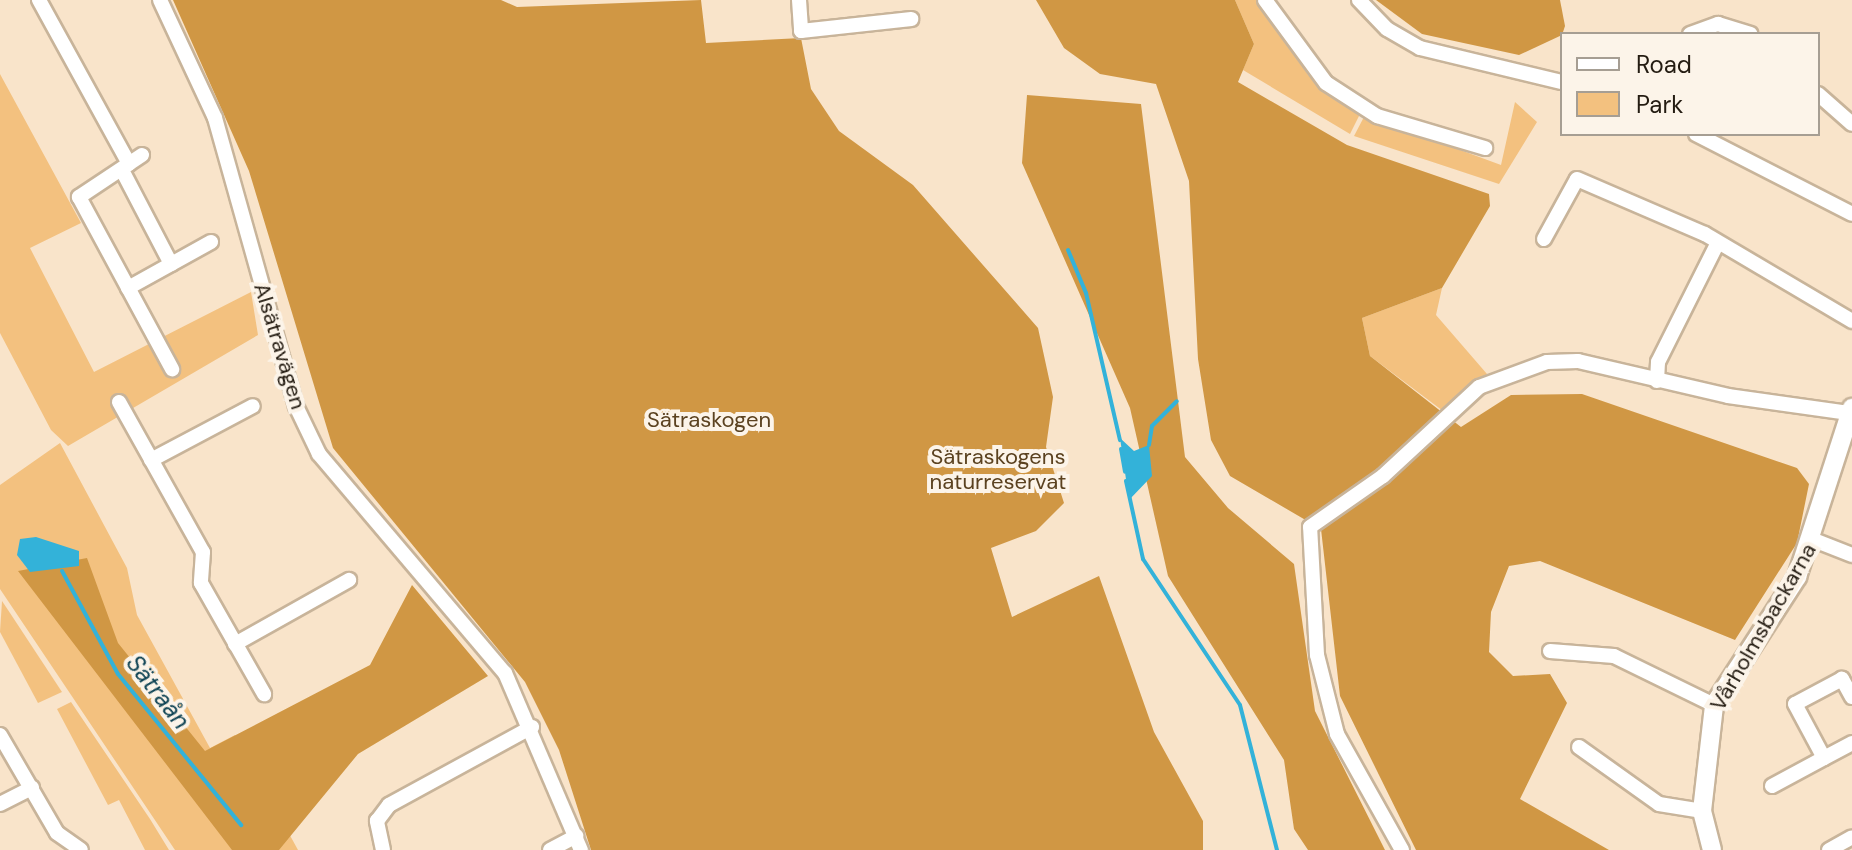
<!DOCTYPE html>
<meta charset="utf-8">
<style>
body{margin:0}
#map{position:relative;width:1852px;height:850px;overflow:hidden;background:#f9e4ca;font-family:"DM Sans",sans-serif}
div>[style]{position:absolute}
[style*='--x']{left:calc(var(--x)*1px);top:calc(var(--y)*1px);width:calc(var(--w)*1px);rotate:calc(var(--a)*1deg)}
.green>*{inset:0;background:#f3c17f}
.forest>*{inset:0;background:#d09744}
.water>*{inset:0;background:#33b2d9}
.stream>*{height:4px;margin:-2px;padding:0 2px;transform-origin:2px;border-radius:2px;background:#33b2d9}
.roads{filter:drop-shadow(2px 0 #c8b49a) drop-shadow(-2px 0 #c8b49a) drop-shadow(0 2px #c8b49a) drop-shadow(0 -2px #c8b49a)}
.minor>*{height:14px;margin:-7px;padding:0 7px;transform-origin:7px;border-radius:7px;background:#fff}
.tertiary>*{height:18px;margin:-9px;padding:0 9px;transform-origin:9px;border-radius:9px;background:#fff}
span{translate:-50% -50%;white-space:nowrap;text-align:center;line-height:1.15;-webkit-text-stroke:8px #fcf4e9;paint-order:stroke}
.street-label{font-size:22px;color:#241c12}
.park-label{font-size:22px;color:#5b4220}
.water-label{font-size:24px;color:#0d4253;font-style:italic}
.legend{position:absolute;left:1560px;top:32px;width:260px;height:104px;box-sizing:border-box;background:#fcf4e9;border:2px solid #a69e93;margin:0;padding:10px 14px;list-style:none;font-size:24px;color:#241c12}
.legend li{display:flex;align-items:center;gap:16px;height:40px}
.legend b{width:40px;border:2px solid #a69e93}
</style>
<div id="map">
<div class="green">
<i style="clip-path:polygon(1235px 0,1258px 0,1309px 76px,1361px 112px,1350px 134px,1243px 70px,1254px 44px)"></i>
<i style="clip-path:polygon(0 74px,81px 223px,30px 248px,94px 372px,251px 292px,258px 335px,68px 446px,51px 430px,0 333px)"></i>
<i style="clip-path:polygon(1515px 102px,1537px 122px,1499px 184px,1354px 136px,1365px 115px,1501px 165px)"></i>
<i style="clip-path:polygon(1442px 288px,1436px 315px,1487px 374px,1443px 411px,1370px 356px,1362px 318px)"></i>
<i style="clip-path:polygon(60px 443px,127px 568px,137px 615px,210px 748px,235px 735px,298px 850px,175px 850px,0 589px,0 485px)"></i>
<i style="clip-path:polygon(2px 601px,10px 613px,62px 692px,38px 703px,0 632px)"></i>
<i style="clip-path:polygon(71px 702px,150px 819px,169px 850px,145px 850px,119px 800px,108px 805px,57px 709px)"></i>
</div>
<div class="forest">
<i style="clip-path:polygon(173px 0,501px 0,517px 7px,701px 0,706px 43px,801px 38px,811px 89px,839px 131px,913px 185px,1038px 328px,1053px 397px,1046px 447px,1064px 503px,1036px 531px,991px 548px,1012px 617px,1099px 576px,1154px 732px,1203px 821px,1203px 850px,591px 850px,559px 750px,525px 682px,333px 448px,249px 171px)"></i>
<i style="clip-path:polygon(1036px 0,1235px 0,1254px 44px,1238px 82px,1347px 145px,1489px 194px,1490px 206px,1442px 288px,1362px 318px,1370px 356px,1461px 427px,1511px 395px,1582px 394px,1797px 468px,1809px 484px,1797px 543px,1735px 640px,1540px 561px,1509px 566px,1491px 612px,1489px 652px,1513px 676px,1550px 674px,1567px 703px,1520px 799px,1609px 850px,1416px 850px,1340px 696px,1321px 529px,1230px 476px,1211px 440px,1198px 359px,1189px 181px,1156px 84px,1100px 74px,1064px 48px)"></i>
<i style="clip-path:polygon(1376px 0,1560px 0,1565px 26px,1562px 35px,1519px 55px,1422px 34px)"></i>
<i style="clip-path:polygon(1027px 95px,1141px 104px,1185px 457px,1228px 508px,1294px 564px,1315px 711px,1385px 850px,1308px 850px,1294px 829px,1284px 760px,1168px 576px,1130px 408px,1022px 163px)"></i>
<i style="clip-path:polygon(87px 558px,118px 643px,205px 751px,370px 665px,412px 585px,488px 676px,358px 754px,279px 850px,232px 850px,18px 571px)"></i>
</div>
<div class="water">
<i style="clip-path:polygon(1120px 438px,1134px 451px,1149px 445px,1152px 476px,1129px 500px)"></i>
<i style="clip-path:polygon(36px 537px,79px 551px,79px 566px,30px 572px,17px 555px,20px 539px)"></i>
</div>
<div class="stream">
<i style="--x:1068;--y:250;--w:47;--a:67.3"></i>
<i style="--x:1086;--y:293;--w:151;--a:77"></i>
<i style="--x:1149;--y:445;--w:19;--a:-81"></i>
<i style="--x:1152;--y:426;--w:35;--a:-45"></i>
<i style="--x:1121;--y:449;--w:23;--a:80"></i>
<i style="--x:1126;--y:481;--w:80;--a:77.7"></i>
<i style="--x:1143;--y:559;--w:175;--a:56.4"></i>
<i style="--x:1240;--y:705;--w:150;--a:75.7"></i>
<i style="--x:62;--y:571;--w:117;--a:61.5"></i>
<i style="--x:118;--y:674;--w:195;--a:50.8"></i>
</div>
<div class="roads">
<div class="minor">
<i style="--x:39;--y:0;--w:187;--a:61.2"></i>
<i style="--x:160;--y:0;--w:130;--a:65"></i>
<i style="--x:215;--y:118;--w:299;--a:74.3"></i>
<i style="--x:296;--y:406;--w:53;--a:64.4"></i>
<i style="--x:319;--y:454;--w:287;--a:49.7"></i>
<i style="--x:505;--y:673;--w:193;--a:66.8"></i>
<i style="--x:799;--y:0;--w:31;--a:86"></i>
<i style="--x:801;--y:31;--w:111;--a:-6.2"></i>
<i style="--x:1265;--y:0;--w:103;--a:53.7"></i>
<i style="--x:1326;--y:83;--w:61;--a:32.9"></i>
<i style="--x:1377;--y:116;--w:113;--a:16.5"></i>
<i style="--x:1359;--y:0;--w:40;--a:46"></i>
<i style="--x:1387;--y:29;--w:38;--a:30"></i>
<i style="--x:1420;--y:48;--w:146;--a:13.5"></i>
<i style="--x:1690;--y:34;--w:30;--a:-20"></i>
<i style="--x:1718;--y:24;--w:34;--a:17"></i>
<i style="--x:1818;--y:94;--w:45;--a:41.4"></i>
<i style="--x:1696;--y:134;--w:175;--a:27.1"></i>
<i style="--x:142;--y:155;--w:76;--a:146.3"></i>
<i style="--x:79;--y:197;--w:196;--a:61.6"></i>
<i style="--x:123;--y:172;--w:104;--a:62.4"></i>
<i style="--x:1544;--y:239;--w:68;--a:-61.2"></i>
<i style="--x:1577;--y:179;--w:139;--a:23.3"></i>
<i style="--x:1705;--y:234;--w:171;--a:30.6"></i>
<i style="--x:128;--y:288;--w:95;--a:-29"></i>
<i style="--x:1657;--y:381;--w:19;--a:-87"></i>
<i style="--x:1658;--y:362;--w:130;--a:-63.4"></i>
<i style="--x:119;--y:402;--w:172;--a:60.8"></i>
<i style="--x:203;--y:552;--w:31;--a:94"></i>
<i style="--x:201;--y:583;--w:128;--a:60.4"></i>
<i style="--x:151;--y:460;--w:115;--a:-27.9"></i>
<i style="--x:1814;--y:540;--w:41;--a:21.5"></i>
<i style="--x:235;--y:644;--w:131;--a:-29.3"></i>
<i style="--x:1550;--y:651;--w:64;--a:4.5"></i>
<i style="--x:1614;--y:656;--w:111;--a:26.1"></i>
<i style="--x:1852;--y:697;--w:21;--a:-119"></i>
<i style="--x:1842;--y:679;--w:53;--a:152"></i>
<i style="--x:1795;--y:704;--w:61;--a:61.8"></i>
<i style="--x:1824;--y:758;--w:32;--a:-28"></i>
<i style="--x:0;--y:735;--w:113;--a:59.8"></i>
<i style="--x:57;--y:833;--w:29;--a:35"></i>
<i style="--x:1579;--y:747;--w:98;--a:35.5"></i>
<i style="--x:1659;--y:804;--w:44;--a:9.2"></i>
<i style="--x:1772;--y:786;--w:59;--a:-28.3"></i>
<i style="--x:0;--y:804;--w:36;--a:-27"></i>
<i style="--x:383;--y:850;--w:30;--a:-102"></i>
<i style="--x:377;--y:821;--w:20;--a:-53"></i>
<i style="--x:389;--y:805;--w:163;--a:-28.6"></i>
<i style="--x:550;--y:850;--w:30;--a:-28"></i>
<i style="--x:1402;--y:850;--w:133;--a:-119.3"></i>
<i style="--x:1337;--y:734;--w:81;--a:-104.2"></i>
<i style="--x:1317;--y:655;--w:128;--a:-93.1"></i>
<i style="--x:1310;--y:527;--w:89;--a:-34.9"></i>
<i style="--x:1383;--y:476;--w:131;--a:-42.8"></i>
<i style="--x:1479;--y:387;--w:72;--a:-20.2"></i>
<i style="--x:1547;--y:362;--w:31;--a:-2"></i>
<i style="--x:1578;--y:361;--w:154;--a:13.1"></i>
<i style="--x:1728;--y:396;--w:122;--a:8"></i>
<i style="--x:1829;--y:850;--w:26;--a:-29"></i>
</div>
<div class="tertiary">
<i style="--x:1712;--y:850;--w:40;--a:-104.4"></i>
<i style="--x:1702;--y:811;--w:107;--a:-83.5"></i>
<i style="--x:1714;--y:705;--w:153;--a:-57"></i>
<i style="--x:1797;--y:577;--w:178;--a:-72"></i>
</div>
</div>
<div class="street-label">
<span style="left:280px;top:346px;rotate:73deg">Alsätravägen</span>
<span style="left:1763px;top:627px;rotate:-60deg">Vårholmsbackarna</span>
</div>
<div class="park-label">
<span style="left:709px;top:420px">Sätraskogen</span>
<span style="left:998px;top:469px">Sätraskogens<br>naturreservat</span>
</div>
<div class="water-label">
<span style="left:158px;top:692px;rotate:52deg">Sätraån</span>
</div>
<ul class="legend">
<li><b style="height:10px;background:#fff"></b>Road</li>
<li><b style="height:22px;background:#f3c17f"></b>Park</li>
</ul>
</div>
